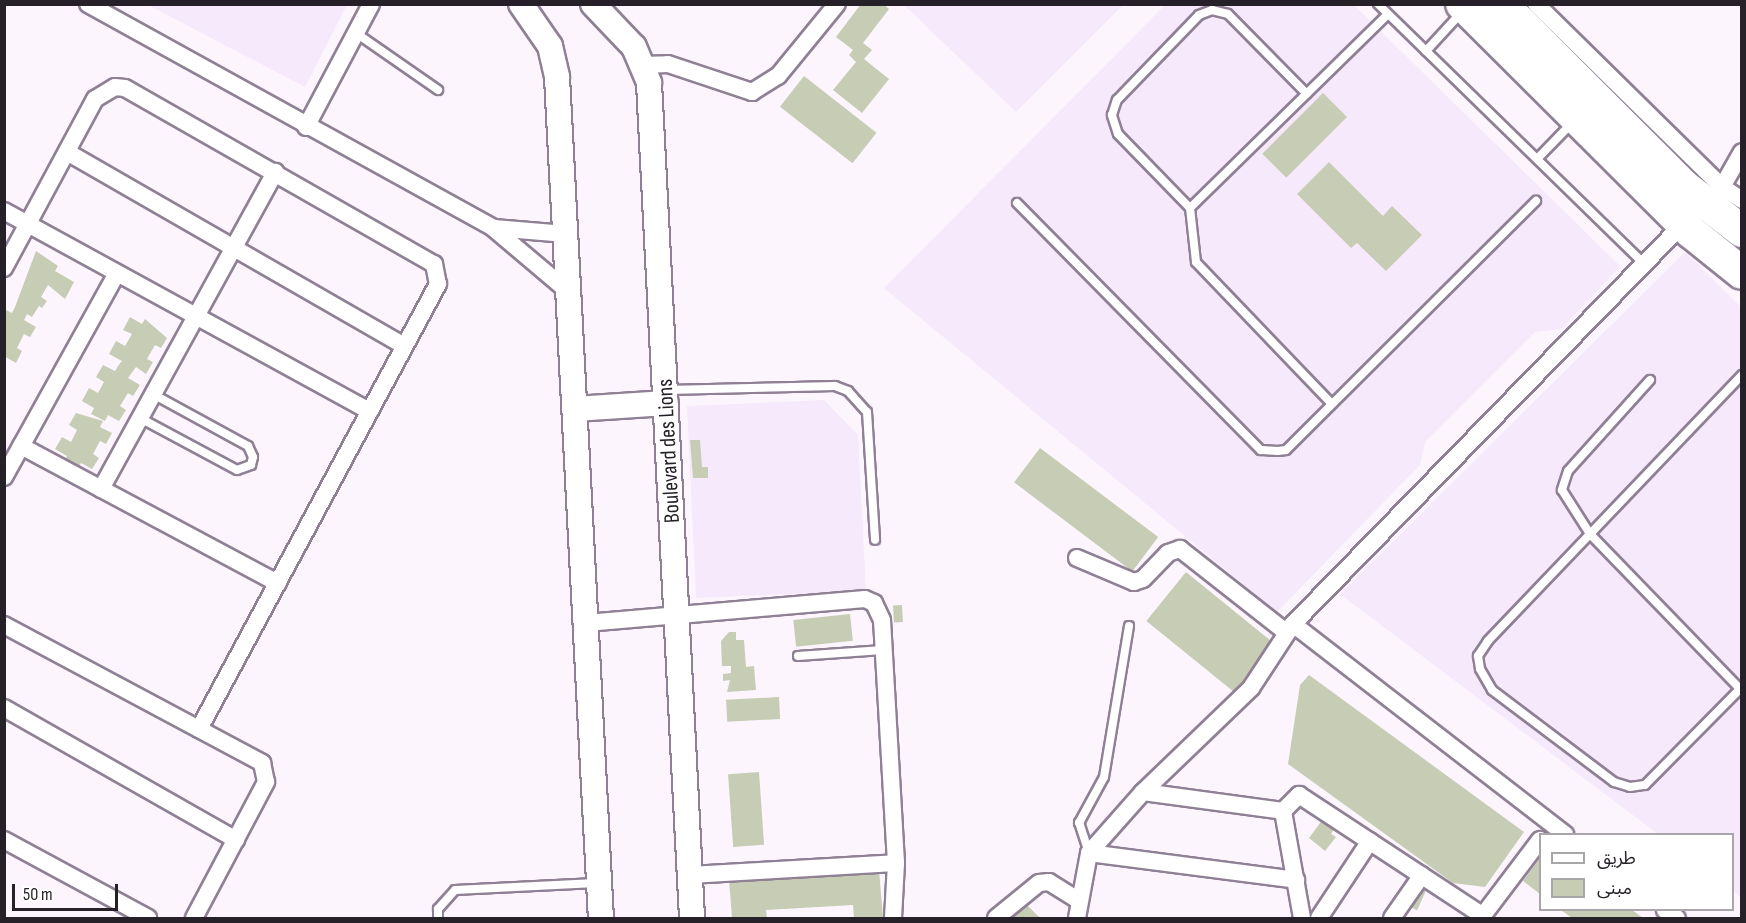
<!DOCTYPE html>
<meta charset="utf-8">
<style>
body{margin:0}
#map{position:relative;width:1746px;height:923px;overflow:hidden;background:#fcf5fe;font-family:"Sofia Sans Condensed","Noto Sans Arabic",sans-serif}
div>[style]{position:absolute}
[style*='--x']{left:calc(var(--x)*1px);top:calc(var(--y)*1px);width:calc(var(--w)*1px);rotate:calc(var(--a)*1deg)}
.built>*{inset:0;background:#f6e9fb}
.building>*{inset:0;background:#c6cdb4;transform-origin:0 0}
.roads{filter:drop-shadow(2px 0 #8f8095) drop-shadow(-2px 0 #8f8095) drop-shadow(0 2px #8f8095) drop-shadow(0 -2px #8f8095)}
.lane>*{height:8px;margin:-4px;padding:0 4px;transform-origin:4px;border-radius:4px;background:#fff}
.street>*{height:16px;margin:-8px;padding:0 8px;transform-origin:8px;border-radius:8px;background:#fff}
.secondary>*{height:24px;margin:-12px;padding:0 12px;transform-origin:12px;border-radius:12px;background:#fff}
.highway>*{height:32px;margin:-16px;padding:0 16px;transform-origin:16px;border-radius:16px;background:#fff}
span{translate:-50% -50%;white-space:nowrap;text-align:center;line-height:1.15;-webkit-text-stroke:4.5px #fff;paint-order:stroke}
.street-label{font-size:22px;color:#262028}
.frame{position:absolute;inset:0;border:6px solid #262028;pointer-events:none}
.legend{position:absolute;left:1539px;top:833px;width:195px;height:78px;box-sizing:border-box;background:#fff;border:2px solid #a8a6a9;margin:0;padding:8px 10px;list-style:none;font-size:18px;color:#262028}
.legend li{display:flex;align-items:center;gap:12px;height:30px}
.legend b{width:30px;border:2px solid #a8a6a9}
.scale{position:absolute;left:12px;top:884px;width:106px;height:27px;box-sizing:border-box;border:3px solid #262028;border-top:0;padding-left:8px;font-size:18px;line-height:21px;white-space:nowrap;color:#262028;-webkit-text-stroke:4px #fff;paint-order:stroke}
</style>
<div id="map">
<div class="built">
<i style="clip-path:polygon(1166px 4px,1354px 5px,1620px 266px,1562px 329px,1535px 332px,1425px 442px,1420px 465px,1277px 612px,884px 288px)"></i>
<i style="clip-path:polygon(148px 5px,347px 5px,305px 87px)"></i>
<i style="clip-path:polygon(904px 5px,1123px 5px,1016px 112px)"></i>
<i style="clip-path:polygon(1685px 252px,1741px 307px,1741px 898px,1733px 891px,1732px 834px,1658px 834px,1340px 594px)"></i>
<i style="clip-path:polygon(824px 400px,858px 435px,866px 591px,696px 598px,687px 406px)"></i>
</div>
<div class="building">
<i style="clip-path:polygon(861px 4px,883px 4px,889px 9px,863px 43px,872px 50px,864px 59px,889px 79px,862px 113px,833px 90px,856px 62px,849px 55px,853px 50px,836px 37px)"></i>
<i style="left:804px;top:76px;width:92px;height:39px;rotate:38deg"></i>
<i style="left:1323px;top:93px;width:34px;height:86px;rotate:45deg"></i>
<i style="clip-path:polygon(1329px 162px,1383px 216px,1392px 206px,1422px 235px,1386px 271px,1357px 243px,1351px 248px,1297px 194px)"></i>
<i style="clip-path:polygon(36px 251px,58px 266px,55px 271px,74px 282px,65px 299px,48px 285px,41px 297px,47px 301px,42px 308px,39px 306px,32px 317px,27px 314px,24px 320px,36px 327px,30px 337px,24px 334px,17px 348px,22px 351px,16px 363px,4px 356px,4px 309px,12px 313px,15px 307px)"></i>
<i style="clip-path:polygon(130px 317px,142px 324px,145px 319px,167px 338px,161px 348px,155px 345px,147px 359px,153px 362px,146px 374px,136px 367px,128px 378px,140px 385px,133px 396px,128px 393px,120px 406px,126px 410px,119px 421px,108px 415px,105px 421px,91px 414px,94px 408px,82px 401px,89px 388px,98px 393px,104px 382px,96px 377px,103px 365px,115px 371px,118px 366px,122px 361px,109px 354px,116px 341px,125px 346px,132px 334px,123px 330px)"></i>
<i style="clip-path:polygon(76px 413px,103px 421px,100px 427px,112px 433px,106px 444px,100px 441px,93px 454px,99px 458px,92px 469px,81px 463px,78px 469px,64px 462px,67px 456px,55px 449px,62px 437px,71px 442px,77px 430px,69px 425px)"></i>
<i style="clip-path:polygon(690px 440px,700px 440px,702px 467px,708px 467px,708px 478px,693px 478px)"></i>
<i style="left:1040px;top:448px;width:148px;height:43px;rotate:37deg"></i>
<i style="left:1186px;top:572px;width:114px;height:63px;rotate:39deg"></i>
<i style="left:902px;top:605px;width:17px;height:9px;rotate:87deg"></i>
<i style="left:850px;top:614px;width:27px;height:57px;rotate:84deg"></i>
<i style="clip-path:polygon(729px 632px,736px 632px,736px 640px,744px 640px,746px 667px,754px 666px,756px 690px,727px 692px,730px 680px,723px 681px,723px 674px,731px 673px,731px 666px,722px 666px,721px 641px)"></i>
<i style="clip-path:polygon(1309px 675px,1524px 832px,1485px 887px,1453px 883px,1288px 764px,1300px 685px)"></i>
<i style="left:779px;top:697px;width:22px;height:53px;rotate:87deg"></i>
<i style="left:759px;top:772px;width:73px;height:31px;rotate:86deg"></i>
<i style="clip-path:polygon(1323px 819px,1335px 828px,1331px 834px,1336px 837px,1325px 851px,1309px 838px)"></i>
<i style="clip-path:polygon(1540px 858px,1540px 894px,1523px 881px)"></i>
<i style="clip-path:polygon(879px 870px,883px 918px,854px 918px,853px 905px,766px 910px,767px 918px,732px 918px,729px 879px)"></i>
<i style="left:1417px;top:886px;width:10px;height:22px;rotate:24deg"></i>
<i style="clip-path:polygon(1026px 904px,1040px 918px,1011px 918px)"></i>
<i style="clip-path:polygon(1561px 910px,1632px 910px,1643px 918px,1572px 918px)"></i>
</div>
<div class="roads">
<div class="lane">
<i style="--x:1378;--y:4;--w:372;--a:44.3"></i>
<i style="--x:356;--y:33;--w:100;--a:34.8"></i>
<i style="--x:1426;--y:51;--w:52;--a:-47.4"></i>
<i style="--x:1537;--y:159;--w:50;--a:-45.8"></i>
<i style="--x:1017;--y:203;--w:347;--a:45.4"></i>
<i style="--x:1261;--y:450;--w:17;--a:3"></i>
<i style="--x:1278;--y:451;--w:8;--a:-7"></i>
<i style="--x:1286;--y:450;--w:353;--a:-44.9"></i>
<i style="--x:1190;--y:208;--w:103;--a:-134.2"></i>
<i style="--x:1118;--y:134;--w:20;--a:-108"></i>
<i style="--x:1112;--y:115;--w:16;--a:-72"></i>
<i style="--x:1117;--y:100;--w:118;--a:-46"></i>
<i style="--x:1199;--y:15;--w:14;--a:-21"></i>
<i style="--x:1212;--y:10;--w:16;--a:14"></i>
<i style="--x:1228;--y:14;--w:112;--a:45.4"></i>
<i style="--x:1742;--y:375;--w:368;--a:133.7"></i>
<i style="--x:1488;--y:641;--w:18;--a:124"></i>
<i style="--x:1478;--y:656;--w:13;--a:81"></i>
<i style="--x:1480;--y:669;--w:24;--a:60"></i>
<i style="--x:1492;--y:690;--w:153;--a:37"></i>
<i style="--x:1614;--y:782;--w:17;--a:17"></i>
<i style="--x:1630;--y:787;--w:15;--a:-8"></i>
<i style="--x:1645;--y:785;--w:138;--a:-45.3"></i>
<i style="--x:1650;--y:380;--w:122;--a:132"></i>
<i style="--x:1568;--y:471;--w:20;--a:108"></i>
<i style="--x:1562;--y:490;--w:52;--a:57.5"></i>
<i style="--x:1590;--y:534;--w:216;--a:45.9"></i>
<i style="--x:667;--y:390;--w:168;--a:-1.4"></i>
<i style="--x:835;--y:386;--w:14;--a:21"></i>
<i style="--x:848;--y:391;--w:28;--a:48"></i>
<i style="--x:867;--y:412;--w:128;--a:86.4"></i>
<i style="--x:1331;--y:403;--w:195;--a:-133.8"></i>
<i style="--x:1196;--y:262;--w:54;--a:-96.3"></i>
<i style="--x:1190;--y:208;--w:277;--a:-44.4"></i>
<i style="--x:140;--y:418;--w:110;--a:28.2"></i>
<i style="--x:237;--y:470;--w:15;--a:-20"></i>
<i style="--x:251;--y:465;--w:8;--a:-76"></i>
<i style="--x:253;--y:457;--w:12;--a:-114"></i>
<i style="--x:248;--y:446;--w:108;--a:-151.3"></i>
<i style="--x:798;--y:656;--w:85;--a:-4"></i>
<i style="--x:1089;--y:853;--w:32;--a:-108"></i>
<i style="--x:1079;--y:823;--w:52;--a:-61.5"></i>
<i style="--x:1104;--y:777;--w:153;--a:-80.6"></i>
<i style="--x:438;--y:918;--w:9;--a:-90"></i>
<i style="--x:438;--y:909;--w:25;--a:-48"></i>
<i style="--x:455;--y:890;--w:141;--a:-2.8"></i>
</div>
<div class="street">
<i style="--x:88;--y:4;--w:463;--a:28.9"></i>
<i style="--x:493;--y:228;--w:99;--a:40.1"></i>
<i style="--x:1536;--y:4;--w:261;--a:44.5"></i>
<i style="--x:1722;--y:187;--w:24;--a:33"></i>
<i style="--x:643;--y:65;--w:25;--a:-2"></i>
<i style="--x:668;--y:64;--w:89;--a:18.4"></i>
<i style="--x:752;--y:92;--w:31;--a:-32"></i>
<i style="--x:778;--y:76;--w:93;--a:-50.7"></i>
<i style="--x:306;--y:127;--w:139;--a:-62.1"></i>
<i style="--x:67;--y:152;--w:389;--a:29.9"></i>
<i style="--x:1718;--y:194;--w:48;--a:-60.3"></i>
<i style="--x:4;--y:211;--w:417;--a:28.7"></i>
<i style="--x:494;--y:228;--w:72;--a:4.8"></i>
<i style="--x:4;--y:268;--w:192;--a:-61.7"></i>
<i style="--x:95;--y:99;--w:23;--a:-31"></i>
<i style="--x:115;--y:87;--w:10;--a:6"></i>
<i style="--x:125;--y:88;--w:356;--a:29.7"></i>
<i style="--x:434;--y:264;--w:20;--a:79"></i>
<i style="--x:438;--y:284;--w:505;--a:118.24"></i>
<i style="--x:21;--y:446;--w:291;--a:28.1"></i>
<i style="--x:4;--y:477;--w:233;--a:-61"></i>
<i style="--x:101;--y:489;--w:362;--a:-61.2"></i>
<i style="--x:1077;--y:558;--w:62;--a:22.8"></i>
<i style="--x:1134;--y:582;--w:9;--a:-18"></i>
<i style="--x:1143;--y:579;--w:36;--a:-46"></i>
<i style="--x:1168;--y:553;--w:13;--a:-18"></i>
<i style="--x:1180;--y:549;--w:136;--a:38.1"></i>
<i style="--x:586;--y:623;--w:280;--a:-4.9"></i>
<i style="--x:865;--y:599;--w:10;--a:24"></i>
<i style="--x:874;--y:603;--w:19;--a:65"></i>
<i style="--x:882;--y:620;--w:243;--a:86.7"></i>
<i style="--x:896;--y:863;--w:55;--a:93.1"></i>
<i style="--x:1293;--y:624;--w:344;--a:37.7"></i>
<i style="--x:4;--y:625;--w:293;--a:28.1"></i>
<i style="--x:262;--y:763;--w:19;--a:78"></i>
<i style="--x:266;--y:782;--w:154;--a:117.9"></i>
<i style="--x:4;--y:708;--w:267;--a:29.6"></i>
<i style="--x:1143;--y:792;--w:141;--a:7.7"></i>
<i style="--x:4;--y:840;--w:164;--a:28.4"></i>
<i style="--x:1089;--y:853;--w:209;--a:7.4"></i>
<i style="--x:689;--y:875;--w:207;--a:-3.3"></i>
<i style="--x:1665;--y:910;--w:14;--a:34"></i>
<i style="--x:996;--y:918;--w:55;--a:-39.1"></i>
<i style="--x:1039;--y:883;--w:10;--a:-6"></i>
<i style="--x:1049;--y:882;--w:36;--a:32"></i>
<i style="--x:1077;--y:918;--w:66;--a:-79.5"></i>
<i style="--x:1089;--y:853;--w:81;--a:-48.5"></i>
<i style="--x:1143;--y:792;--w:150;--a:-43.9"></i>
<i style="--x:1251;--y:688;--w:77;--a:-56.7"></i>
<i style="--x:1293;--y:624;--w:559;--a:-45.73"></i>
<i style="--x:1302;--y:918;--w:109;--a:-100.1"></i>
<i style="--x:1283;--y:811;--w:23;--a:-45"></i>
<i style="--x:1299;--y:795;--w:220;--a:33.3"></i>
<i style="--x:1319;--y:918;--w:92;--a:-56.5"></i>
<i style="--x:1392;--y:918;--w:52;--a:-55.1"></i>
<i style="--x:1481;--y:918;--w:98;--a:-52.9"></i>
</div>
<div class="secondary">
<i style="--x:521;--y:4;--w:51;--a:55.4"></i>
<i style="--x:550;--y:46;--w:32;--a:77"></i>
<i style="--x:557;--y:77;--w:842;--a:87.01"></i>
<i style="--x:593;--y:4;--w:59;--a:46.4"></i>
<i style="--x:634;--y:47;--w:39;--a:67"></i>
<i style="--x:649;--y:83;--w:836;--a:87.05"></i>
<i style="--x:575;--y:409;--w:91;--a:-3.8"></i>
</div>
<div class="highway">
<i style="--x:1462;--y:4;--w:323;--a:44.9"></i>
<i style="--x:1691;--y:232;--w:65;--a:38.8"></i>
<i style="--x:1502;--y:4;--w:259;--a:45"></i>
<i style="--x:1685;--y:187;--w:72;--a:37.7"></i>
</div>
</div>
<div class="street-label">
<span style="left:669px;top:451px;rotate:-93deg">Boulevard des Lions</span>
</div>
<div class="frame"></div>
<ul class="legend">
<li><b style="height:8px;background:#fff"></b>طريق</li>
<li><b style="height:16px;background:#c6cdb4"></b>مبنى</li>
</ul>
<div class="scale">50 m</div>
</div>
